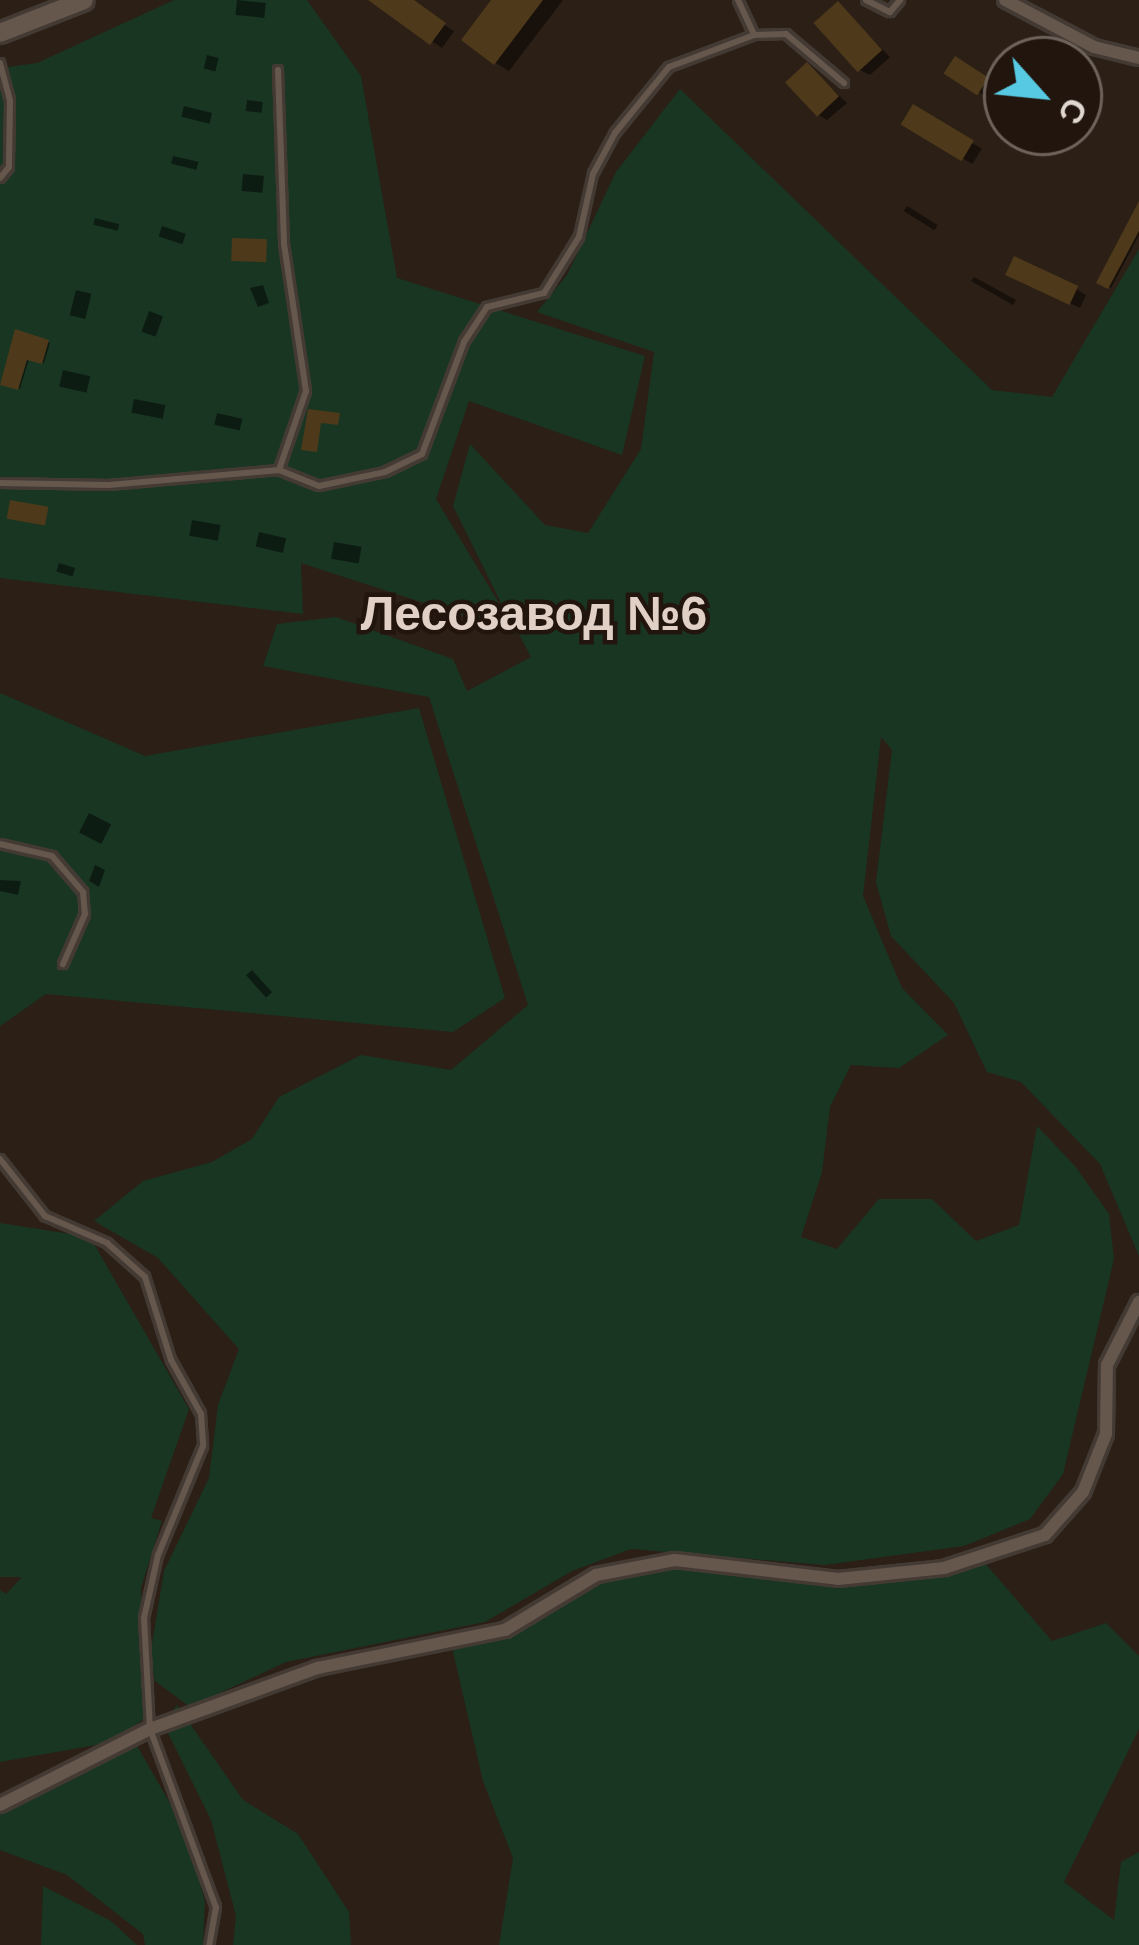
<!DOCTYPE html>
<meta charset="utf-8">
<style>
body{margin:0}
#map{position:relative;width:1139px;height:1945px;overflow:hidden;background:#2b1f16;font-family:Helvetica,sans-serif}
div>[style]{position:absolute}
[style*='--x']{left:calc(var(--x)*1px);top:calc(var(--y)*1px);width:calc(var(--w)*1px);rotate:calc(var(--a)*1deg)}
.green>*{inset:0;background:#193623}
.shadow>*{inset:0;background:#0007;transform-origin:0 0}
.building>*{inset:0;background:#4e391a;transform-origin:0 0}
.roads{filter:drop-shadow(3px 0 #443a34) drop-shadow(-3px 0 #443a34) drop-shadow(0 3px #443a34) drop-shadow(0 -3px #443a34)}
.lane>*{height:6px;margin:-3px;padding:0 3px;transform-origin:3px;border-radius:3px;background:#66574d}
.street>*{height:12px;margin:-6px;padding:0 6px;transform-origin:6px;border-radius:6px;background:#66574d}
.secondary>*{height:18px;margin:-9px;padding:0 9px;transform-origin:9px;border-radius:9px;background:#66574d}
span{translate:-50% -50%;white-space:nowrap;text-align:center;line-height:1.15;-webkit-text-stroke:9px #22150d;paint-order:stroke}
.district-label{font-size:48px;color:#e1d0c5;font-weight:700}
.north{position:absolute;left:983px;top:36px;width:120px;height:120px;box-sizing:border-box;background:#22150d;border:3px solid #6e635b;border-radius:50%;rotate:117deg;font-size:33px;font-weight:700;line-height:48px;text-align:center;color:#e0d7d1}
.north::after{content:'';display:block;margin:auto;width:42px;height:54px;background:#57c9e2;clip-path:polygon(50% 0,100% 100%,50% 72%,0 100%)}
</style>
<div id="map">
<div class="green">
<i style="clip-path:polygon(174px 0,307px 0,361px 76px,397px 278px,645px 356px,622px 455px,469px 401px,436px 499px,511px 623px,453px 506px,470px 444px,545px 525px,588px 533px,641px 449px,654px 352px,537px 312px,567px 275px,616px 172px,680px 89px,992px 390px,1052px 397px,1139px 249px,1139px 1256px,1100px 1164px,1021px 1082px,987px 1072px,954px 1003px,891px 936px,876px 882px,892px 750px,881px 737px,863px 896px,902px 988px,948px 1035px,899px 1068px,851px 1065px,830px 1107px,822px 1172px,801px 1237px,837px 1249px,879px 1199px,932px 1199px,976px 1241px,1019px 1225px,1037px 1126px,1075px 1166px,1109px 1214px,1114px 1259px,1063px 1474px,1030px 1519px,964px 1546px,824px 1565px,631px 1549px,572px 1571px,485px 1622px,286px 1662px,190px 1707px,155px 1681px,150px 1656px,164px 1571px,209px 1478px,218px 1405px,239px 1349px,158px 1258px,94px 1221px,143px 1181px,212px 1162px,252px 1139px,279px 1097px,361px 1055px,451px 1070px,528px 1005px,429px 697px,263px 666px,277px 624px,336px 617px,453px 659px,467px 691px,531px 657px,519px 634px,301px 563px,303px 614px,0 578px,0 68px,37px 63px)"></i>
<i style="clip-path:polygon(0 693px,145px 756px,419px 708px,505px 998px,453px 1032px,46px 994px,0 1026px)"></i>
<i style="clip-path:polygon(0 1223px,90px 1237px,189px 1409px,151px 1518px,162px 1521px,141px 1588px,145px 1718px,116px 1739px,132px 1737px,183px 1826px,205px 1901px,203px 1945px,145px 1945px,143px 1934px,67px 1875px,0 1850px,0 1796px,107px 1743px,0 1762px,0 1590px,6px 1594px,22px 1577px,0 1577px)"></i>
<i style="clip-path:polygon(979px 1556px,1052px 1641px,1106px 1623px,1139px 1656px,1139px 1729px,1064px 1882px,1114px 1920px,1121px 1862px,1139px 1852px,1139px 1945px,499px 1945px,513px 1858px,483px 1781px,450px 1639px,532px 1625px,572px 1585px,661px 1564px,818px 1576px)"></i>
<i style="clip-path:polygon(177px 1705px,243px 1800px,298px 1834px,349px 1912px,351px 1945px,233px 1945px,236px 1916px,211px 1820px,163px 1723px)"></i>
<i style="clip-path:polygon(43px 1886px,111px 1921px,137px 1945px,41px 1945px)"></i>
</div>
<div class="shadow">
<i style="left:237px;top:0;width:29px;height:15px;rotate:6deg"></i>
<i style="clip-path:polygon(372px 0,406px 0,454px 31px,442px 48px)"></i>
<i style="clip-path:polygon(495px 0,563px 0,509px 71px,496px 63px)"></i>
<i style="clip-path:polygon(838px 5px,890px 57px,870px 75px,860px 70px)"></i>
<i style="left:207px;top:55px;width:12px;height:14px;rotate:14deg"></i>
<i style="left:956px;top:60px;width:44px;height:15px;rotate:32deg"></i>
<i style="clip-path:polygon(811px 69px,847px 103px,827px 120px,817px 114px)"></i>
<i style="left:247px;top:100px;width:16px;height:11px;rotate:7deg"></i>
<i style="left:184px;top:106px;width:29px;height:11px;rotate:14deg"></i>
<i style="left:914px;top:108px;width:79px;height:18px;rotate:31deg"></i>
<i style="left:173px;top:156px;width:26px;height:8px;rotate:13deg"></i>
<i style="left:243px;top:174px;width:21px;height:17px;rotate:5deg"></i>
<i style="left:907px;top:206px;width:36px;height:6px;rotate:32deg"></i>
<i style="clip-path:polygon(1139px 207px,1139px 235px,1111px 288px,1100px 282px)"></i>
<i style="left:95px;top:218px;width:25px;height:7px;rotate:14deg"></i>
<i style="left:162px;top:226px;width:25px;height:11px;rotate:18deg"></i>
<i style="clip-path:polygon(974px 277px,1016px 300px,1013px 305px,971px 281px)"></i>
<i style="clip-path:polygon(1019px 279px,1076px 289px,1086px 295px,1080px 308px)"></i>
<i style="clip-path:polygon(263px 285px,269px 303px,258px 307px,250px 288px)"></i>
<i style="left:76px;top:290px;width:16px;height:26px;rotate:14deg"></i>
<i style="left:149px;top:311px;width:15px;height:22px;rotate:20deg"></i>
<i style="clip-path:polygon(17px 333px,50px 343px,44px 363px,29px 359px,20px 389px,2px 383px)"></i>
<i style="left:63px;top:370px;width:28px;height:17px;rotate:13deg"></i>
<i style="left:134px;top:399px;width:32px;height:14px;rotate:11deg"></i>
<i style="left:217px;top:413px;width:26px;height:12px;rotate:13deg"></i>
<i style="left:192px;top:520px;width:29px;height:16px;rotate:10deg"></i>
<i style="left:259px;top:532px;width:28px;height:15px;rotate:13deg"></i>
<i style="left:334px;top:542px;width:28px;height:17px;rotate:10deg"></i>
<i style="left:59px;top:563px;width:17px;height:9px;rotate:17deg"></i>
<i style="left:89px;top:813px;width:25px;height:22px;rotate:27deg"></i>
<i style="clip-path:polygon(95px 865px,105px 870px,99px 887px,89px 881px)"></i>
<i style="clip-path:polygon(0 880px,21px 881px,18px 895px,0 891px)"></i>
<i style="left:252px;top:970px;width:30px;height:8px;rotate:48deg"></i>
</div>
<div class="building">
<i style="clip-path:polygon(368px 0,414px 0,446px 23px,430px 45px)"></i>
<i style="clip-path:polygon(491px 0,543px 0,494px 65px,461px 40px)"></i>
<i style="left:838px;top:1px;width:66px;height:33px;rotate:48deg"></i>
<i style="left:955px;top:56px;width:40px;height:21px;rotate:33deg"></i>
<i style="left:807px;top:62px;width:47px;height:30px;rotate:47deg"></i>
<i style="left:913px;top:104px;width:71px;height:24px;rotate:31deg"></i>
<i style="clip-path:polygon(1139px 201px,1139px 231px,1108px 289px,1096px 283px)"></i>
<i style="left:232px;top:238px;width:35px;height:23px;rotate:2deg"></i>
<i style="left:1014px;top:256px;width:71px;height:21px;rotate:25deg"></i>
<i style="clip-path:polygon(15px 329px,49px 340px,42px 364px,27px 360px,18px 390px,0 385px)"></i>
<i style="clip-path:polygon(308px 409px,340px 413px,338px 425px,321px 423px,317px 452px,301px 450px)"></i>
<i style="left:10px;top:500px;width:39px;height:19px;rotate:10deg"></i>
</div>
<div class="roads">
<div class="lane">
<i style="--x:738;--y:0;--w:38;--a:65"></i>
<i style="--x:866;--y:0;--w:27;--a:27"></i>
<i style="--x:890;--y:12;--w:16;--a:-50"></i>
<i style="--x:0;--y:63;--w:39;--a:75"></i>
<i style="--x:10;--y:101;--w:66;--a:90.9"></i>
<i style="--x:9;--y:167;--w:14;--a:129"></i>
<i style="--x:278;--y:70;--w:174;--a:88"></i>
<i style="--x:284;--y:244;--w:149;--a:81.5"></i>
<i style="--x:306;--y:391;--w:83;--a:108.9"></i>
<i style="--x:0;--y:483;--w:109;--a:1.1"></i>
<i style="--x:109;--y:485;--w:171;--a:-5"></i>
<i style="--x:279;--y:470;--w:43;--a:21.8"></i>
<i style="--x:319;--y:486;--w:67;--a:-12"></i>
<i style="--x:385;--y:472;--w:41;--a:-25.9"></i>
<i style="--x:422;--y:454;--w:120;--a:-69.4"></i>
<i style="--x:464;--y:342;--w:42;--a:-56.7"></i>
<i style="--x:487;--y:307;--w:59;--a:-13.8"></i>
<i style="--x:544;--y:293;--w:66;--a:-58"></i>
<i style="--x:579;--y:237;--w:65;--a:-77.5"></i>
<i style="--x:593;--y:174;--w:47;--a:-61.8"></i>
<i style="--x:615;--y:133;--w:85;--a:-50.7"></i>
<i style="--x:669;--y:67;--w:91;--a:-20.6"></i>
<i style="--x:754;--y:35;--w:32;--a:-2"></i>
<i style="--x:786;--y:34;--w:76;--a:40.2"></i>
<i style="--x:0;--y:844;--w:53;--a:13"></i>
<i style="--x:52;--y:856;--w:48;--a:49.3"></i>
<i style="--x:83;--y:892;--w:22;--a:85"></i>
<i style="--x:85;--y:914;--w:55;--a:113.7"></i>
<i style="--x:0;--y:1159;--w:73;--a:51.7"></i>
<i style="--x:45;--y:1216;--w:68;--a:23.5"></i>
<i style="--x:107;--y:1243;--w:51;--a:41.8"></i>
<i style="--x:145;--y:1277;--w:87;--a:72.6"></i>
<i style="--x:171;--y:1360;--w:62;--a:60.9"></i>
<i style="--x:201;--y:1414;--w:32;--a:86"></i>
<i style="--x:203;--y:1446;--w:118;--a:112.4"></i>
<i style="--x:158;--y:1555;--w:65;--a:102.5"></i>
<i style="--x:144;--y:1618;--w:111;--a:86.9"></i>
<i style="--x:150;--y:1729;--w:190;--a:69.7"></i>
<i style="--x:216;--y:1907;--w:39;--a:100"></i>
</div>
<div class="street">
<i style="--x:1005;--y:0;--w:101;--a:27.8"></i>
<i style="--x:1094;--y:47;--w:46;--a:13.7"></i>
<i style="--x:0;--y:1805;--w:168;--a:-26.9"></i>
<i style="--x:150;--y:1729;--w:179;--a:-20"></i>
<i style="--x:318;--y:1668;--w:191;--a:-11.5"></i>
<i style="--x:505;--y:1630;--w:106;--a:-31.1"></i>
<i style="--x:596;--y:1575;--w:80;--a:-10.8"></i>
<i style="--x:675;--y:1560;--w:164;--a:6.6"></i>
<i style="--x:838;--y:1579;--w:107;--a:-5.9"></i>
<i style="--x:944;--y:1568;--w:106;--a:-18.1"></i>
<i style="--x:1045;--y:1535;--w:57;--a:-48.5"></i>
<i style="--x:1083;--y:1492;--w:62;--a:-68.4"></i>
<i style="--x:1106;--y:1434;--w:69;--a:-89.2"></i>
<i style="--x:1107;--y:1365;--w:71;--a:-63.1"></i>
</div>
<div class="secondary">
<i style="--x:0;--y:33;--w:90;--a:-21.4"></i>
</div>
</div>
<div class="district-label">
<span style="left:534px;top:614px">Лесозавод №6</span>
</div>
<div class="north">С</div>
</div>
